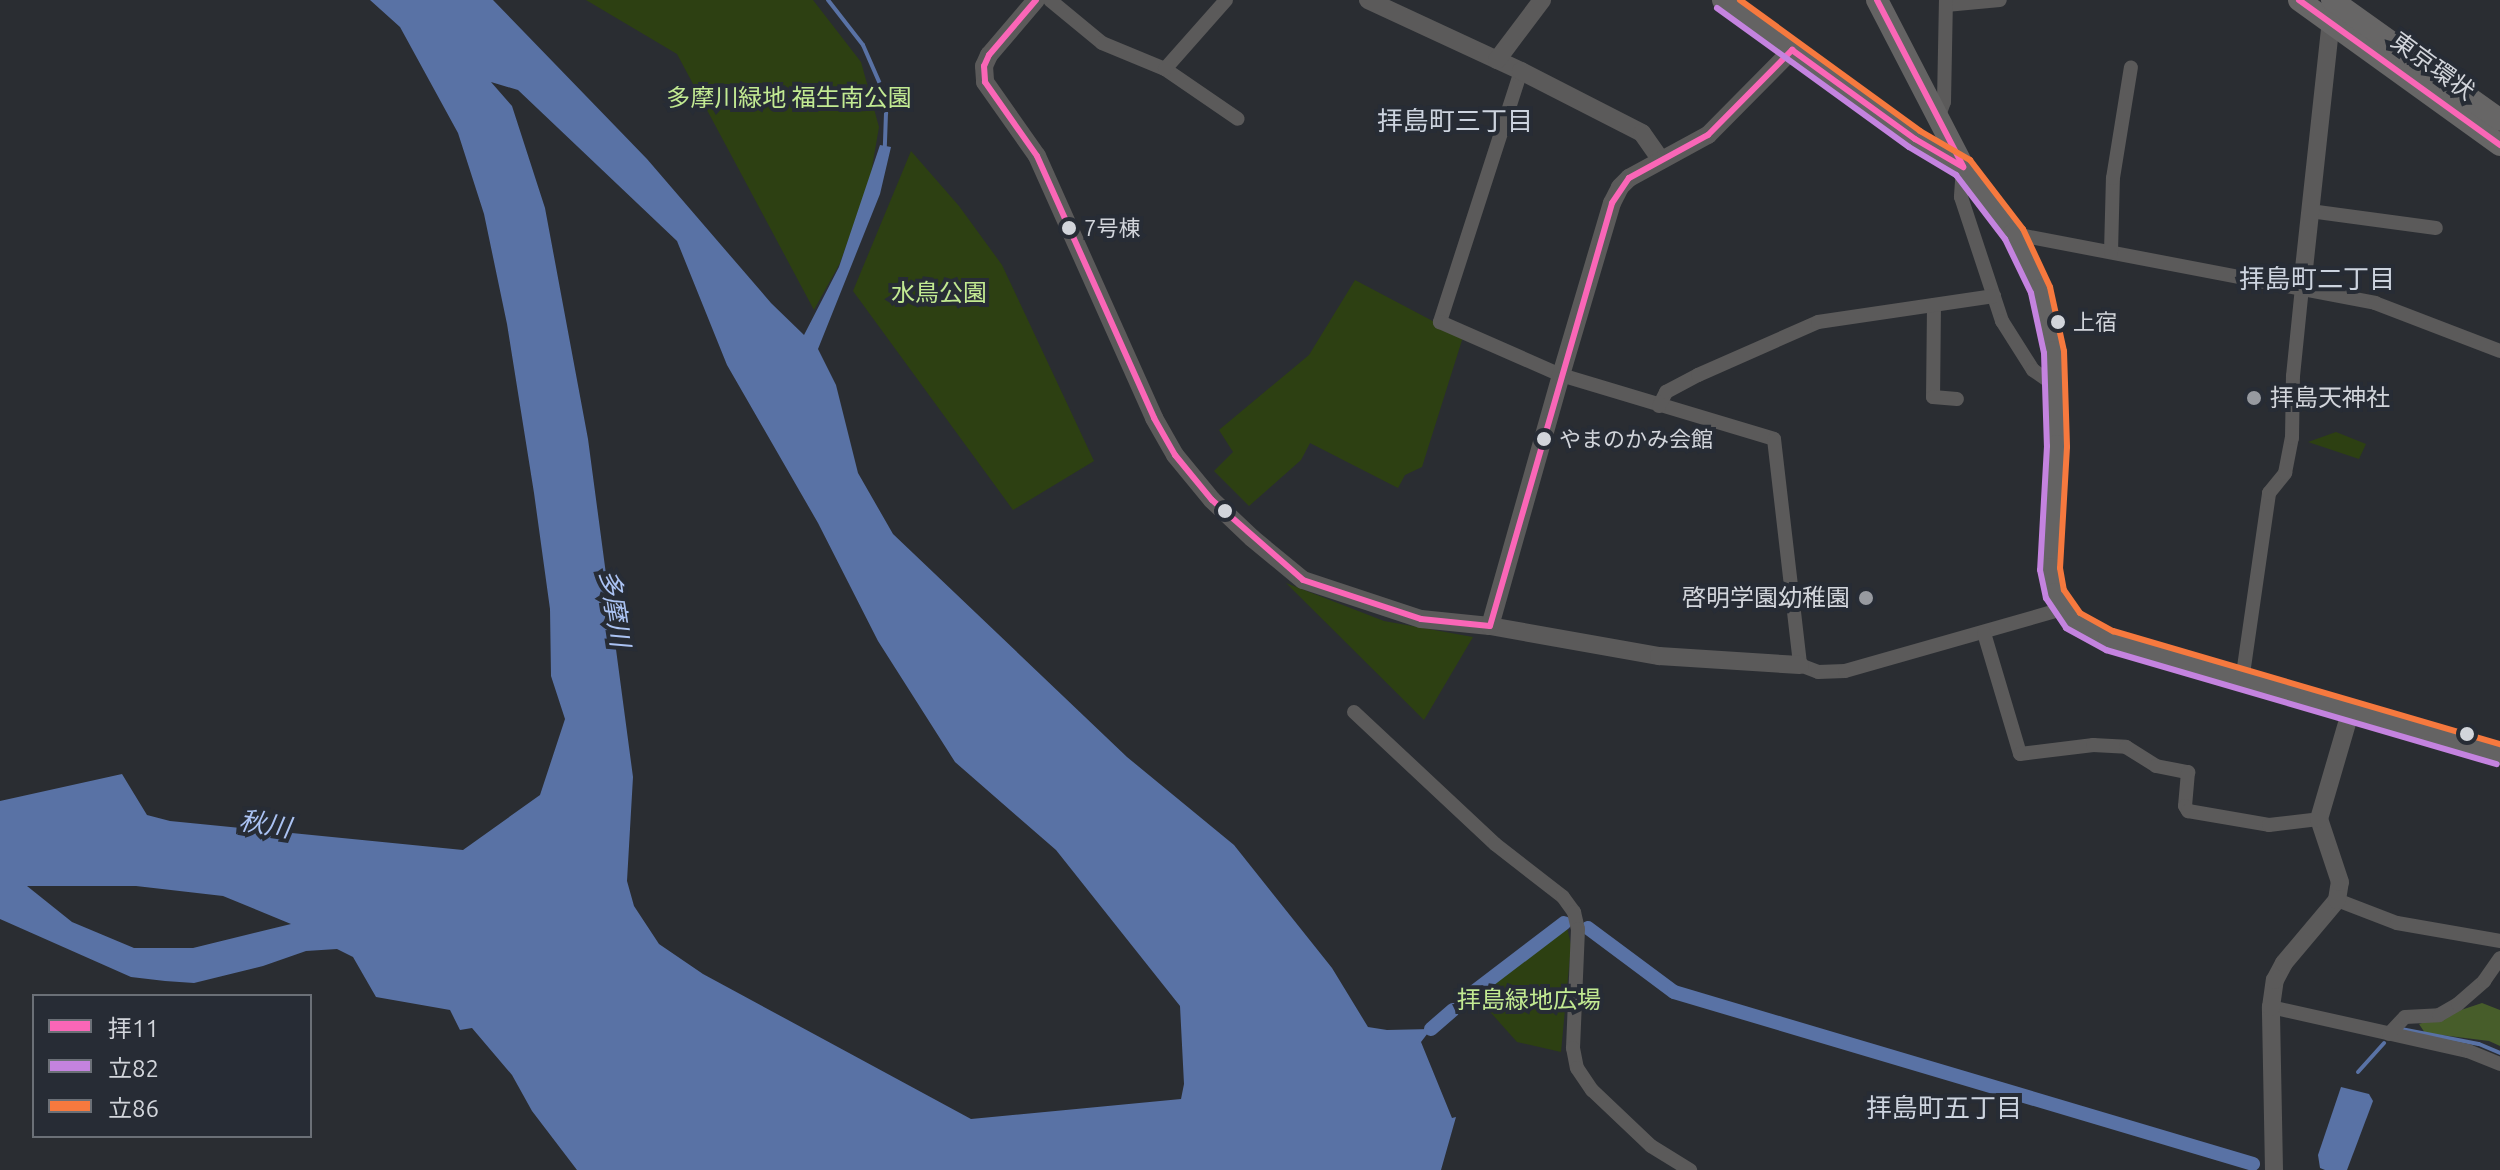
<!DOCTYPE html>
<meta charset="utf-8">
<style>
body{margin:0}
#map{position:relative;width:2500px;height:1170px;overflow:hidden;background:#2a2d32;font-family:Ubuntu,"Noto Sans JP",sans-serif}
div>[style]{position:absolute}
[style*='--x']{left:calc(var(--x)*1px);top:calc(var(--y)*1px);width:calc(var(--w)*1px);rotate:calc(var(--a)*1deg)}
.green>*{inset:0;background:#2d4012}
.forest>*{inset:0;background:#475d2a}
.water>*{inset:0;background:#5972a5}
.stream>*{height:4px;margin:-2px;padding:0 2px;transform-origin:2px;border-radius:2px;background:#5972a5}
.canal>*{height:14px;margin:-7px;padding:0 7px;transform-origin:7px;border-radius:7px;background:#5972a5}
.minor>*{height:14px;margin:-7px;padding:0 7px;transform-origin:7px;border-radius:7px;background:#5b5a5a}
.tertiary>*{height:18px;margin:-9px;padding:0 9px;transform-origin:9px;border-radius:9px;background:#5b5a5a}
.primary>*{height:22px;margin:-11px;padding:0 11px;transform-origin:11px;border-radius:11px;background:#646363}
.trunk>*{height:22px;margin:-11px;padding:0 11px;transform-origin:11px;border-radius:11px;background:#676666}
.bus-1>*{height:6px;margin:-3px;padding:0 3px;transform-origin:3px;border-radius:3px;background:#fa66b7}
.bus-2>*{height:6px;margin:-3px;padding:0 3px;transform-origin:3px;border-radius:3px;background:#c483df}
.bus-3>*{height:6px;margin:-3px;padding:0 3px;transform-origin:3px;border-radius:3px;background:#f6793e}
.dots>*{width:22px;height:22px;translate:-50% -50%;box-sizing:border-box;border:4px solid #272c35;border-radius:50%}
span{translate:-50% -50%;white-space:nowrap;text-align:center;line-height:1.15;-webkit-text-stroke:8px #272c35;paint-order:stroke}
.bus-label{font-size:22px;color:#d2d5db}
.left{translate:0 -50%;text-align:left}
.street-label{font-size:24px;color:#d2d5db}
.park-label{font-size:24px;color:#c2ea92}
.poi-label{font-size:24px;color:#d2d5db}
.right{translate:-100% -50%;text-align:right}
.neighbourhood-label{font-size:26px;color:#cdd4df}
.water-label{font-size:26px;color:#abc3f3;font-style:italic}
.legend{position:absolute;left:32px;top:994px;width:280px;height:144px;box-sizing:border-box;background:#272c35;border:2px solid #6b7077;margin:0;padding:10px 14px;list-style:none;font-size:24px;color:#d2d5db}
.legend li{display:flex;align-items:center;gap:16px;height:40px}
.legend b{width:40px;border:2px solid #6b7077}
</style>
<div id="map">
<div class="green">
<i style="clip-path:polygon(586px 0,813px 0,861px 62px,879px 127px,870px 179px,840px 263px,814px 310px,677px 54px)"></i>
<i style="clip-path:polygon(911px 151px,959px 206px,1002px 265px,1094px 461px,1013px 510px,853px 291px)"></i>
<i style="clip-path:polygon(1355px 280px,1463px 337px,1422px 467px,1405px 475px,1398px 488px,1310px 443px,1301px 460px,1249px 506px,1214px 471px,1233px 452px,1219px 430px,1309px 355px)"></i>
<i style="clip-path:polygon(2336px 432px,2366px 444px,2359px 459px,2308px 442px)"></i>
<i style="clip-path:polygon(1286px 583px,1384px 621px,1473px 637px,1424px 720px)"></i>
<i style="clip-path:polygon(1567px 927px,1571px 945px,1561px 1052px,1517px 1042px,1475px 995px)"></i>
</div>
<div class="forest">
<i style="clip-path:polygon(2482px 1003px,2500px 1010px,2500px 1046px,2489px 1041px,2425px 1033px,2419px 1024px)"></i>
</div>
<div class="water">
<i style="clip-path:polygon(evenodd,370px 0,493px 0,647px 159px,771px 303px,804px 335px,839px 267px,880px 145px,891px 147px,880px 194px,818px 349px,836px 385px,858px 473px,893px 534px,1127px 757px,1234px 845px,1332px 968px,1368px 1027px,1387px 1030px,1431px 1029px,1421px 1042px,1452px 1118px,1456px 1117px,1441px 1170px,577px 1170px,532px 1111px,512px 1075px,472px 1028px,460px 1030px,450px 1010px,376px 997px,353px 957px,337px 949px,306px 951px,263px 966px,194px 983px,165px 981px,131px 977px,0 919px,0 801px,122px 774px,147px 815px,170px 821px,463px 850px,540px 795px,565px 719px,551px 676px,550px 609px,534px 493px,507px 324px,484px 214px,458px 133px,400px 27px,370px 0,491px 82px,518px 90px,677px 241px,727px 365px,818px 523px,878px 641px,955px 762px,1056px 850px,1180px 1006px,1184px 1084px,1181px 1099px,971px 1119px,703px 974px,659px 944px,634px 906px,627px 881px,633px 777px,588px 439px,545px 208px,512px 106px,491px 82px,370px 0,27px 886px,136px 886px,223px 896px,291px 924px,193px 948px,134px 948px,72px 922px,27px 886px)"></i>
<i style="clip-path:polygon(2341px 1087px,2369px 1094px,2373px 1101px,2347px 1170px,2325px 1170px,2320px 1168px,2318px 1155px)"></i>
</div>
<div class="stream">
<i style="--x:828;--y:0;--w:57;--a:52.1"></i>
<i style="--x:863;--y:45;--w:43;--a:66.4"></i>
<i style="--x:880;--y:84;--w:30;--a:78"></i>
<i style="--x:886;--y:113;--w:37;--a:92"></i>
<i style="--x:2401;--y:1029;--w:79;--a:10.9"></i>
<i style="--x:2479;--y:1044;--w:23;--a:23"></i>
<i style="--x:2358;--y:1072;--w:39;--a:-48"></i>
</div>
<div class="canal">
<i style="--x:1588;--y:928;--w:107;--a:36.7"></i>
<i style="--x:1674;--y:992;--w:604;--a:16.54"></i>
<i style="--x:1467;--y:997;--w:122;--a:-37.3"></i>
<i style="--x:1431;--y:1029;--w:29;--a:-41"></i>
</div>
<div class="minor">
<i style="--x:1050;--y:0;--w:67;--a:39.6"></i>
<i style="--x:1102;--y:43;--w:68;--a:22.4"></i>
<i style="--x:1165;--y:69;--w:88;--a:34.4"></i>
<i style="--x:1946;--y:5;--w:54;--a:-5.3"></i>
<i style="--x:1165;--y:69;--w:92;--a:-48.5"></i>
<i style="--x:1521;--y:71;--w:264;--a:107.9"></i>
<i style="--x:1440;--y:322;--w:132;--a:23.7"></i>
<i style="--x:1561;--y:375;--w:222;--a:16.7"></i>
<i style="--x:1774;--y:439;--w:227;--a:83.4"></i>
<i style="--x:1800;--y:665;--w:19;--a:21"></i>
<i style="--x:1818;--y:672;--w:27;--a:-2"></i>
<i style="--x:1845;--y:671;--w:226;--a:-15.9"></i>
<i style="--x:1937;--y:121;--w:20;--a:-70"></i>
<i style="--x:1944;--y:102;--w:102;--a:-88.9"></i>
<i style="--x:1963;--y:167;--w:30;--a:94"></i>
<i style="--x:1961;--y:197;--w:131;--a:71.7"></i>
<i style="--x:2002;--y:321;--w:58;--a:57.7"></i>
<i style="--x:2033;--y:370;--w:28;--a:35"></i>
<i style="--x:2310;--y:211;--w:127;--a:7.7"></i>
<i style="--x:2014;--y:234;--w:368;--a:10.8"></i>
<i style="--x:2375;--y:303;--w:134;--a:21"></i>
<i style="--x:2111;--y:252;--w:74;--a:-88.5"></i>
<i style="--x:2113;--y:178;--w:112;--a:-80.8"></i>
<i style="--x:1934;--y:305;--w:92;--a:90.6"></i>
<i style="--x:1933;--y:397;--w:24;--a:5"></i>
<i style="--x:1659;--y:406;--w:16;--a:-63"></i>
<i style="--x:1666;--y:392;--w:36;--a:-28"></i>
<i style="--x:1698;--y:375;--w:131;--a:-23.8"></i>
<i style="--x:1818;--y:322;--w:178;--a:-8.4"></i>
<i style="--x:1984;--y:633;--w:126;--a:73.4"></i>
<i style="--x:2020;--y:754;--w:74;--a:-7"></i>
<i style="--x:2093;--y:745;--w:33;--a:3"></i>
<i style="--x:2126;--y:747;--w:36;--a:32"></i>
<i style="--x:2156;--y:766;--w:33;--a:11"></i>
<i style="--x:2188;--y:772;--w:34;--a:95"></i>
<i style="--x:2185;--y:806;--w:6;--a:59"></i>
<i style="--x:2188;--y:811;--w:82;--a:9.8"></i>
<i style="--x:2269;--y:825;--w:50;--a:-6.8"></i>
<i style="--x:2242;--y:681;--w:190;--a:-81.8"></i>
<i style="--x:2269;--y:493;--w:26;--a:-51"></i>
<i style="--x:2285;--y:473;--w:36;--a:-79"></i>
<i style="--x:2292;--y:438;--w:62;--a:-89.1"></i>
<i style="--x:2293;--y:376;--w:89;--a:-84.2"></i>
<i style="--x:1354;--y:712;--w:193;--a:43.1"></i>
<i style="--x:1495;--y:844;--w:86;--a:37.9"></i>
<i style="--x:1563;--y:897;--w:19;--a:54"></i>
<i style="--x:1574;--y:912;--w:17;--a:77"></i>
<i style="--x:1578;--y:929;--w:119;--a:92.4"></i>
<i style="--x:1573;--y:1048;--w:20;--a:79"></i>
<i style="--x:1577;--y:1068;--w:27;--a:56"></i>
<i style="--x:1592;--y:1090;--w:81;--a:43.5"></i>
<i style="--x:1651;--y:1146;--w:46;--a:31.6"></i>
<i style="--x:2337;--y:900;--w:64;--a:21"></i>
<i style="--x:2397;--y:923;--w:105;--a:9.9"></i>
<i style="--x:2271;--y:1007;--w:202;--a:12.6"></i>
<i style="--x:2468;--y:1051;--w:35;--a:22"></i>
<i style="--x:2389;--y:1034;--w:23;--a:-47"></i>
<i style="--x:2405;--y:1017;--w:34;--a:-3"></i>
<i style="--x:2439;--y:1015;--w:22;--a:-30"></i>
<i style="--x:2458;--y:1004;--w:35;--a:-41"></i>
<i style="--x:2484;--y:981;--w:28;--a:-55"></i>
</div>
<div class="tertiary">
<i style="--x:1036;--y:0;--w:72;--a:130.5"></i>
<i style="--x:989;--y:55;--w:12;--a:114"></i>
<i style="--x:984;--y:66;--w:16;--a:86"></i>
<i style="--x:985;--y:82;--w:90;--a:54.9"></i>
<i style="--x:1037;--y:156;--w:287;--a:65.9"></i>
<i style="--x:1154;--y:418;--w:43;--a:60.4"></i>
<i style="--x:1175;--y:455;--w:58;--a:50.6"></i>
<i style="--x:1212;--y:500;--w:55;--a:43.5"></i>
<i style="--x:1252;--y:538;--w:66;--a:39.5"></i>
<i style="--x:1303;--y:580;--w:124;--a:18.3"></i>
<i style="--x:1421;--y:619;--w:69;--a:5.8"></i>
<i style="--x:1490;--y:626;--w:172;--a:10.1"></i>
<i style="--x:1659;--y:656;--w:141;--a:3.7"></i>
<i style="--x:1368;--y:0;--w:169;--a:24.9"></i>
<i style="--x:1521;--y:71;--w:136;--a:27.1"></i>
<i style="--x:1642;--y:133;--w:33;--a:55"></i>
<i style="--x:1497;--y:60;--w:75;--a:-53.1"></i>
<i style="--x:2302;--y:287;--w:278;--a:-83.8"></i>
<i style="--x:1490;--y:626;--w:261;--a:-74.2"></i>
<i style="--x:1561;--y:375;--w:179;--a:-73.5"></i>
<i style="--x:1612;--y:203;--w:18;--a:-63"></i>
<i style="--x:1620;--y:187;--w:13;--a:-45"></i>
<i style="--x:1629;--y:178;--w:90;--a:-28.6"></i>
<i style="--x:1708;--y:135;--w:120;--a:-45.3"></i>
<i style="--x:2274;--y:1170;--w:163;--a:-91.1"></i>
<i style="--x:2271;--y:1007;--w:27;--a:-82"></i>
<i style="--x:2275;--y:980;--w:19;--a:-62"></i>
<i style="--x:2284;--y:963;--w:82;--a:-49.9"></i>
<i style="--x:2337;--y:900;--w:18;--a:-81"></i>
<i style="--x:2340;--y:882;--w:66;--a:-108.4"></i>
<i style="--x:2319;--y:819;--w:110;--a:-73.7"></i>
</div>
<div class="primary">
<i style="--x:1723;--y:0;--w:237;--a:35.9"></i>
<i style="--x:1915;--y:139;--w:56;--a:30.3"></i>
<i style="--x:1963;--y:167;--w:84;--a:52.7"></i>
<i style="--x:2014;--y:234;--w:62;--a:64.3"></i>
<i style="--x:2041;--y:290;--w:63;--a:78.2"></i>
<i style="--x:2054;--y:352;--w:94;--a:88.2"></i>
<i style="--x:2057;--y:446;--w:123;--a:93.3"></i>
<i style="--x:2050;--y:569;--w:25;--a:79"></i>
<i style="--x:2055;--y:594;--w:32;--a:56"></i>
<i style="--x:2073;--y:621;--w:41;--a:27.8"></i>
<i style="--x:2109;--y:640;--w:407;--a:16.3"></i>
<i style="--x:1877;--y:0;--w:187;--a:62.6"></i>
</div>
<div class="trunk">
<i style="--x:2299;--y:0;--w:248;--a:35.8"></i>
<i style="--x:2332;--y:0;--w:206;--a:35.5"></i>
</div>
<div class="bus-1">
<i style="--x:1036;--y:0;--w:72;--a:130.5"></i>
<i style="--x:989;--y:55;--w:12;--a:114"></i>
<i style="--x:984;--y:66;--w:16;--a:86"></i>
<i style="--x:985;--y:82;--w:90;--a:54.9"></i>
<i style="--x:1037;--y:156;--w:287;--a:65.9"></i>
<i style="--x:1154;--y:418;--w:43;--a:60.4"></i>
<i style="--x:1175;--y:455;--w:58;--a:50.6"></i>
<i style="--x:1212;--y:500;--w:121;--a:41.3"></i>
<i style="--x:1303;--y:580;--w:124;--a:18.3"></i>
<i style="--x:1421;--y:619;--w:69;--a:5.8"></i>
<i style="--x:1490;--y:626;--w:440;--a:-73.9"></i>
<i style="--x:1612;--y:203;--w:30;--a:-56"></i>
<i style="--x:1629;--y:178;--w:90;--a:-28.6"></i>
<i style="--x:1708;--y:135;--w:120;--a:-45.3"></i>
<i style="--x:1792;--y:50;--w:152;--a:35.9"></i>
<i style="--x:1915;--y:139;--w:56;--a:30.3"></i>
<i style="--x:1877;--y:0;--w:187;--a:62.6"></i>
<i style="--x:2299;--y:0;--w:248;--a:35.8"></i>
</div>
<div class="bus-2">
<i style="--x:1717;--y:8;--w:237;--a:35.9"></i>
<i style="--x:1909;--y:147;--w:55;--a:30.8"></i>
<i style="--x:1956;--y:175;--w:81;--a:52.6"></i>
<i style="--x:2005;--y:239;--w:60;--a:64.3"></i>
<i style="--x:2031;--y:293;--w:61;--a:77.8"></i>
<i style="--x:2044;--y:353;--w:93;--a:88.2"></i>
<i style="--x:2047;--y:446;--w:124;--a:93.2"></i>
<i style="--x:2040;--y:570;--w:29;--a:78"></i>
<i style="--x:2046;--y:598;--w:36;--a:56"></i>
<i style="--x:2066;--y:628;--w:46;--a:28.8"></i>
<i style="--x:2106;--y:650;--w:407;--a:16.3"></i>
</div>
<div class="bus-3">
<i style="--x:1740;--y:0;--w:223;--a:36"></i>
<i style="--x:1920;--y:131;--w:58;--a:30.1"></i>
<i style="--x:1970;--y:160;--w:87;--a:52.5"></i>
<i style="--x:2023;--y:229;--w:64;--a:65"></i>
<i style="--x:2050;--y:287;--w:66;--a:77.7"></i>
<i style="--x:2064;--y:351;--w:96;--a:88.2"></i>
<i style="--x:2067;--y:447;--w:121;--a:93.3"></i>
<i style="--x:2060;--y:568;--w:22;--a:80"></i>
<i style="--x:2064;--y:590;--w:28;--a:55"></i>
<i style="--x:2080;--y:613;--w:38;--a:29"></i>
<i style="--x:2113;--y:631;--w:403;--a:16.3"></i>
</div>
<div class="dots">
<i style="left:1069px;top:228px;background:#d2d5db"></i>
<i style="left:2058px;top:322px;background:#d2d5db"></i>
<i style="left:2254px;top:398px;background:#979aa0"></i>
<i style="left:1544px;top:439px;background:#d2d5db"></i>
<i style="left:1225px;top:511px;background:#d2d5db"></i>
<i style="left:1866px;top:598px;background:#979aa0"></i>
<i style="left:2467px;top:734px;background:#d2d5db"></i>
</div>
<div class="bus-label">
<span class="left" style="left:1084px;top:228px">7号棟</span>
<span class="left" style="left:2073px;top:322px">上宿</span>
<span class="left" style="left:1559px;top:439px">やまのかみ会館</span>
</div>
<div class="street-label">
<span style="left:2433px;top:66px;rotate:36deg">東京環状</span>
</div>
<div class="park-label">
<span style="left:789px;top:98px">多摩川緑地 福生南公園</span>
<span style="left:939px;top:293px">水鳥公園</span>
<span style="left:1529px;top:1000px">拝島緑地広場</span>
</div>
<div class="poi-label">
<span class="left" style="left:2270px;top:398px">拝島天神社</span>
<span class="right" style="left:1850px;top:598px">啓明学園幼稚園</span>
</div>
<div class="neighbourhood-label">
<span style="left:1455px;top:121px">拝島町三丁目</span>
<span style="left:2317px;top:279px">拝島町二丁目</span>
<span style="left:1944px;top:1108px">拝島町五丁目</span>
</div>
<div class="water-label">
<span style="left:615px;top:608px;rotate:81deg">多摩川</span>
<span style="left:265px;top:824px;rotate:9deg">秋川</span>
</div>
<ul class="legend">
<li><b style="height:10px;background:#fa66b7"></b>拝11</li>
<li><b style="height:10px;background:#c483df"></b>立82</li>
<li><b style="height:10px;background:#f6793e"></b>立86</li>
</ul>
</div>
